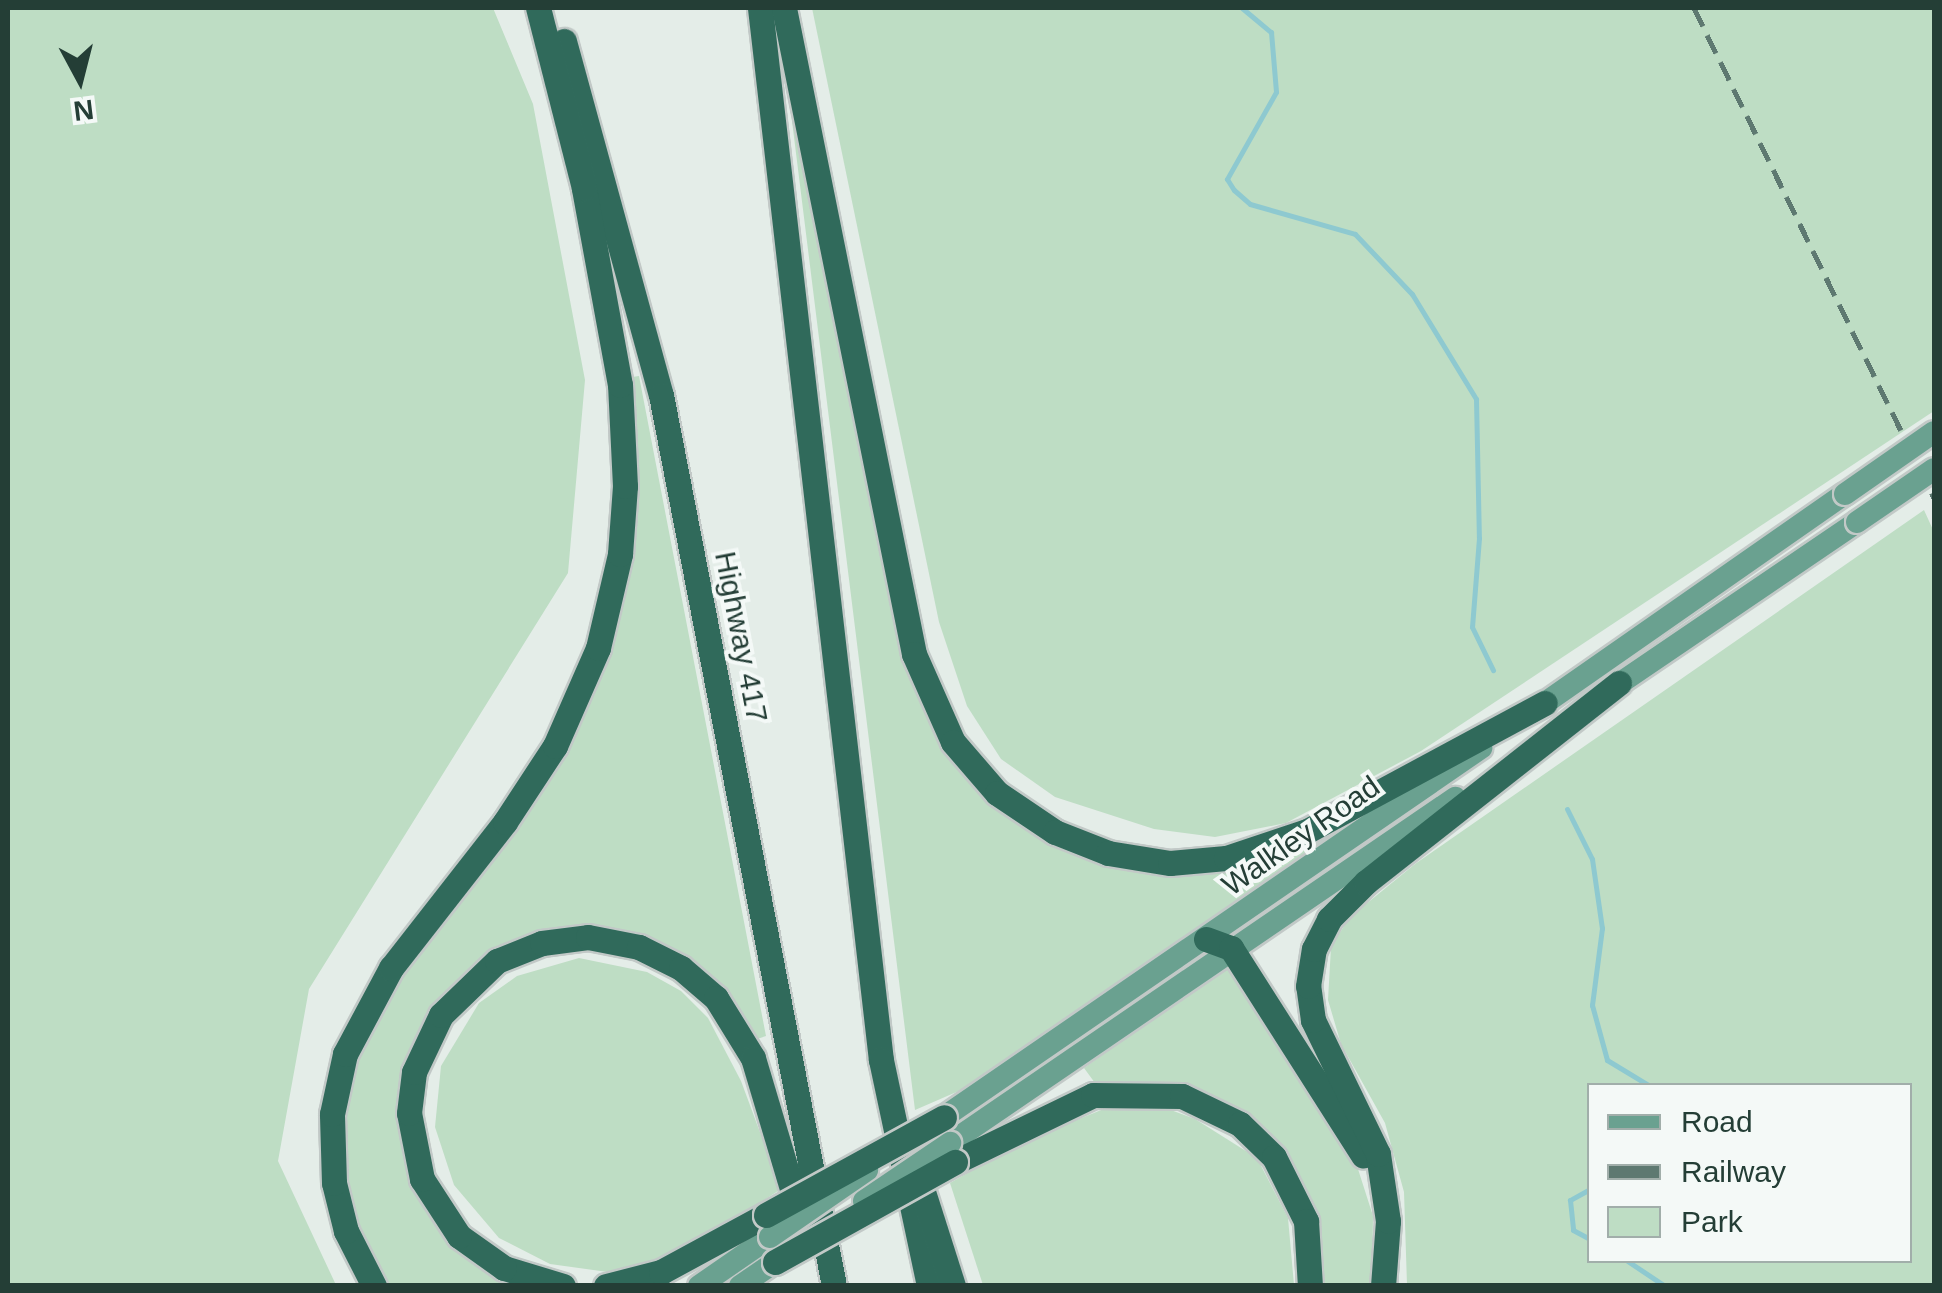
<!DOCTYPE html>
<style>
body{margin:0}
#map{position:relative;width:1942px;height:1293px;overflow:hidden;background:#e4ede8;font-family:Helvetica,sans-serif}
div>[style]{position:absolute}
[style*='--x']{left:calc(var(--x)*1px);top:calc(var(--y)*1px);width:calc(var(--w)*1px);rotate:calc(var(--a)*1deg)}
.green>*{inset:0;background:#beddc4}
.stream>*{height:5px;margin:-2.5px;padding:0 2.5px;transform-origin:2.5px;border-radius:2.5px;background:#8ec9d0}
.roads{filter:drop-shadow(2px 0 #c2c9c7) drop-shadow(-2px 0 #c2c9c7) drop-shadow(0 2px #c2c9c7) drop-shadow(0 -2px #c2c9c7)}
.major>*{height:22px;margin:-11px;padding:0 11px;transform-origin:11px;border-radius:11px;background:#6aa190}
.highway>*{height:25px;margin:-12.5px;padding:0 12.5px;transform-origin:12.5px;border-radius:12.5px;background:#306a5b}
.rail>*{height:5px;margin-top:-2.5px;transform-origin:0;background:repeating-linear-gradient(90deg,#5e7971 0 20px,transparent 0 30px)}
.bridges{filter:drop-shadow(2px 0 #c2c9c7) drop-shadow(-2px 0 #c2c9c7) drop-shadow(0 2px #c2c9c7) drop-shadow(0 -2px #c2c9c7)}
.major-bridge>*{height:22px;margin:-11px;padding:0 11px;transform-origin:11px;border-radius:11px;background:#6aa190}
.highway-bridge>*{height:25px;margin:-12.5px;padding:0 12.5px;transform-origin:12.5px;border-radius:12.5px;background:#306a5b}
span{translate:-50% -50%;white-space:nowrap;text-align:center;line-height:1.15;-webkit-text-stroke:8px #f4f9f7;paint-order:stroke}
.street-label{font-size:30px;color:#243e36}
.frame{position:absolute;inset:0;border:10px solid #243e36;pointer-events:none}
.legend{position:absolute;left:1587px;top:1083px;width:325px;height:180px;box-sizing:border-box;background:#f4f9f7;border:2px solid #a1aeaa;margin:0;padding:12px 18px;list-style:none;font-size:30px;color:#243e36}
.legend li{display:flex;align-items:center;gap:20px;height:50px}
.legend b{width:50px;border:2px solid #a1aeaa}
.north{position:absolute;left:30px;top:30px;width:100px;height:100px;-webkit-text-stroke:8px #f4f9f7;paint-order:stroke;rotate:173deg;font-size:28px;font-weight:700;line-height:40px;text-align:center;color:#243e36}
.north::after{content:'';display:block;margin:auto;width:35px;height:45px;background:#243e36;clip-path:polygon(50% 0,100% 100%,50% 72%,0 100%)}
</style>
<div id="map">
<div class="green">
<i style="clip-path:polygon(8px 8px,493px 8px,533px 104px,585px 380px,568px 573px,309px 989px,278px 1161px,336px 1285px,8px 1285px)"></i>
<i style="clip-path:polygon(812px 8px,1934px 8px,1934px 411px,1421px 751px,1286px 823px,1215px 837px,1154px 829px,1055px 797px,1001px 759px,967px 706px,939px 622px)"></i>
<i style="clip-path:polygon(798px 119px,885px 554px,965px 775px,1123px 867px,1322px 832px,1329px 841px,961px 1090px,915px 1110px,792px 121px)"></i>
<i style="clip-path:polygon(639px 376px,766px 1036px,754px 1040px,693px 963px,633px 935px,495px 952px,467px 970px,414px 1045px,424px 1200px,524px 1285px,384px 1286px,348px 1199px,344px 1087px,381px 997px,594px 686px,625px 378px)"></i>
<i style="clip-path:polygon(evenodd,1924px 510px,1934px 532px,1934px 1285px,1407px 1285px,1404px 1192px,1385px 1123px,1341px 1044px,1328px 1000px,1331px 947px,1349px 918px,1415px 864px,1924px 510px,1590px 1086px,1910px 1086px,1910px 1260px,1590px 1260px,1590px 1086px)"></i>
<i style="clip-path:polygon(579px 958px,647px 972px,681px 991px,708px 1018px,741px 1081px,781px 1189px,673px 1260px,615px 1273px,550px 1264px,499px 1238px,454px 1185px,435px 1127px,441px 1066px,479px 1003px,517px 976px)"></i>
<i style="clip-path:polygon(1229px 965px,1350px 1144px,1373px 1216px,1372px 1285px,1317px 1285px,1316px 1237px,1231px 1109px,1095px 1083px,1084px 1068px)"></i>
<i style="clip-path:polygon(1116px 1104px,1160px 1106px,1195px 1119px,1257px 1158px,1288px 1218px,1294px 1285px,983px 1285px,950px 1183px,1020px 1143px)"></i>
</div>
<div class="stream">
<i style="--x:1242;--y:8;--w:38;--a:40"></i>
<i style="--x:1271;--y:32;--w:60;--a:85.2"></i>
<i style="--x:1276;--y:92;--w:100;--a:119.4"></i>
<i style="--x:1227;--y:179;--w:13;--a:58"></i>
<i style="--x:1234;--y:190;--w:21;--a:41"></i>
<i style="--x:1250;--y:204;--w:109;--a:15.9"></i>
<i style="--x:1355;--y:234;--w:83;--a:46.5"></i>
<i style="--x:1412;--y:294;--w:123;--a:58.6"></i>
<i style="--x:1476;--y:399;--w:139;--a:88.8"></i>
<i style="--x:1479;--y:538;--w:89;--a:94.5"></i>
<i style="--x:1472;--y:627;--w:48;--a:64"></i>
<i style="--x:1567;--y:809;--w:56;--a:63.4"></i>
<i style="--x:1592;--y:859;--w:70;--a:81.8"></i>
<i style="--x:1602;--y:928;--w:78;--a:97.4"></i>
<i style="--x:1592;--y:1005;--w:57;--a:74.7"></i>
<i style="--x:1607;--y:1060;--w:50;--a:31.2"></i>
<i style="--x:1590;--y:1189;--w:23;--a:151"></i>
<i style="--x:1570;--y:1200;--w:30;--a:84"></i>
<i style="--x:1573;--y:1230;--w:19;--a:28"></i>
<i style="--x:1626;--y:1260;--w:47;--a:33.7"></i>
</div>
<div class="roads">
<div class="major">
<i style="--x:1604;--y:694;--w:306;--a:-34.2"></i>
<i style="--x:1532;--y:712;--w:381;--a:-34.9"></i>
<i style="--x:944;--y:1117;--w:652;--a:-34.49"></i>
<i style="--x:950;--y:1143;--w:612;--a:-34.34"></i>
<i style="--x:699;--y:1286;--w:86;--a:-34.6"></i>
<i style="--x:740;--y:1286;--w:42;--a:-34.4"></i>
</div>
<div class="highway">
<i style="--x:760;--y:8;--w:1059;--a:83.44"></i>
<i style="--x:881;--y:1060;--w:231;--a:78"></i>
<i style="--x:784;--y:8;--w:659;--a:78.62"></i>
<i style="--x:914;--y:654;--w:96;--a:66.1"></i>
<i style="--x:953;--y:742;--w:67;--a:49.2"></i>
<i style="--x:997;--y:793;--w:70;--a:33.9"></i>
<i style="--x:1055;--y:832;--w:57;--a:21.6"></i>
<i style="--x:1108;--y:853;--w:63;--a:9.2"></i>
<i style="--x:1170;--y:863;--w:56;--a:-5.1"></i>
<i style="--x:1226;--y:858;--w:85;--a:-18.4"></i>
<i style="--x:1307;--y:831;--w:270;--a:-28.3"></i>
<i style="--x:564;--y:41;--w:367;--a:74.7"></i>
<i style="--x:661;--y:395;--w:908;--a:79.01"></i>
<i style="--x:1206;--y:939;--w:27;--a:20"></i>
<i style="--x:1231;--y:948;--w:246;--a:57.5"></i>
<i style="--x:955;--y:1162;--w:153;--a:-25.9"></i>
<i style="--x:1093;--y:1095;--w:89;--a:0.6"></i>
<i style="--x:1182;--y:1096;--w:64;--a:25.8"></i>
<i style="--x:1240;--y:1124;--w:47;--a:44.1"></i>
<i style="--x:1274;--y:1157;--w:72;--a:63.4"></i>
<i style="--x:1306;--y:1221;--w:65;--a:86.5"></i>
<i style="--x:918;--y:1176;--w:115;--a:72.3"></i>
<i style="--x:374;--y:1286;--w:62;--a:-117"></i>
<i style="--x:346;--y:1231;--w:49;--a:-104"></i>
<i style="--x:334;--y:1183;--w:69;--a:-91.7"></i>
<i style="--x:332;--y:1114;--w:61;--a:-77.8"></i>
<i style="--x:345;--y:1054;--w:98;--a:-61.9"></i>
<i style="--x:391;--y:968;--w:185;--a:-52"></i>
<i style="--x:505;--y:822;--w:91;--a:-56.7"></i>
<i style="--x:555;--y:746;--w:107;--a:-66.3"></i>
<i style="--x:598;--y:648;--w:97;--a:-76.8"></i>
<i style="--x:620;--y:554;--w:68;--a:-85.8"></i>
<i style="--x:625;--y:486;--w:101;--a:-92.8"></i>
<i style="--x:620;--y:385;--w:200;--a:-100.4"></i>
<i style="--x:584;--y:188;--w:186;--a:-104.3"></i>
<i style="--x:563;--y:1286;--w:62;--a:-163"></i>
<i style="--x:504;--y:1268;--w:55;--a:-144.6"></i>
<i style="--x:459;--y:1236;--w:68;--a:-123"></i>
<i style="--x:422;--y:1179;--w:67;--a:-101.1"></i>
<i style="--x:409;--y:1113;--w:41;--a:-83"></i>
<i style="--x:414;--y:1072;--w:63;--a:-64.7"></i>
<i style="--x:441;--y:1015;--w:78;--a:-44"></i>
<i style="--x:497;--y:961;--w:48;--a:-21.8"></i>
<i style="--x:542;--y:943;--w:46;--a:-7.4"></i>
<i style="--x:588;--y:937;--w:52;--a:11.1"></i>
<i style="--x:639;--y:947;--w:47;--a:26.6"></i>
<i style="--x:681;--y:968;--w:46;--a:40.6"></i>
<i style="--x:716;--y:998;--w:70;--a:58.3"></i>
<i style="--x:753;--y:1058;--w:168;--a:73.4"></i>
<i style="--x:606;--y:1286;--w:57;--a:-14.3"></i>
<i style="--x:661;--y:1272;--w:119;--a:-28.5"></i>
<i style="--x:1383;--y:1286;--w:65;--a:-85.6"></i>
<i style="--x:1388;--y:1221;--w:68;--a:-98.5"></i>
<i style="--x:1378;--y:1154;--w:149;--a:-115.9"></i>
<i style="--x:1313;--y:1020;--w:34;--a:-98"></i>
<i style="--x:1308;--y:986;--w:37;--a:-81"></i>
<i style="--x:1314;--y:949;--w:34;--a:-63"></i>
<i style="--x:1329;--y:919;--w:52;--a:-45"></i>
<i style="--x:1366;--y:882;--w:322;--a:-38.2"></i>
</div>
</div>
<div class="rail">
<i style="--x:1694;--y:8;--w:546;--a:63.9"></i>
</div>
<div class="bridges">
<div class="major-bridge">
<i style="--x:1845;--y:494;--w:108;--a:-34.9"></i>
<i style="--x:1857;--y:522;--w:93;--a:-34.5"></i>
<i style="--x:864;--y:1201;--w:104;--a:-34"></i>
<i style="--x:770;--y:1237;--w:118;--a:-34.6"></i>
</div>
<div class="highway-bridge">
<i style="--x:766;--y:1215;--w:203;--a:-28.8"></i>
<i style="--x:775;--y:1262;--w:206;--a:-29.1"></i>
</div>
</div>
<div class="street-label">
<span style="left:741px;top:637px;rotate:79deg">Highway 417</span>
<span style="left:1301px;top:836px;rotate:-35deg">Walkley Road</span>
</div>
<div class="frame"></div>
<ul class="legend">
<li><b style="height:12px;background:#6aa190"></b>Road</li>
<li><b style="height:12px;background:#5e7971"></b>Railway</li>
<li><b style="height:28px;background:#beddc4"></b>Park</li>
</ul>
<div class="north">N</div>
</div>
